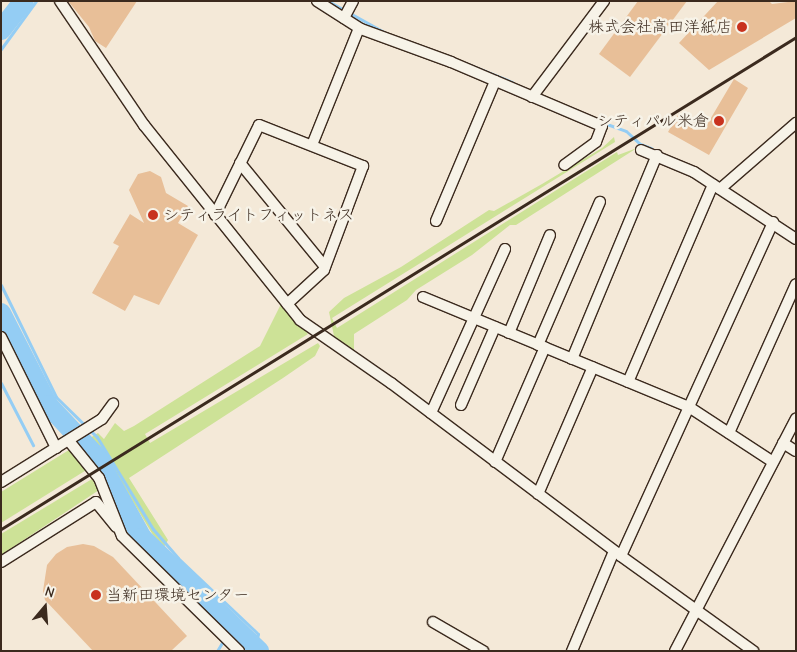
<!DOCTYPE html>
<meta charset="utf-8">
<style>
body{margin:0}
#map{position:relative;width:797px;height:652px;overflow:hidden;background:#f4e9d8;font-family:"Comic Neue","Klee One",sans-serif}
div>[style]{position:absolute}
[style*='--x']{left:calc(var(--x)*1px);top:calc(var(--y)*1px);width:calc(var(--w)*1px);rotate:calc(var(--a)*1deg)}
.green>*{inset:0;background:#cde297}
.stream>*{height:3px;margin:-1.5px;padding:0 1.5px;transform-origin:1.5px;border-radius:1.5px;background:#94cdf4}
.river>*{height:20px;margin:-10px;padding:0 10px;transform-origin:10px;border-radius:10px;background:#94cdf4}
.building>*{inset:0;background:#e8bf98}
.roads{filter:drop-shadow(1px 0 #3b2a1e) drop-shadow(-1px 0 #3b2a1e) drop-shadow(0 1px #3b2a1e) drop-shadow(0 -1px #3b2a1e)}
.street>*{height:10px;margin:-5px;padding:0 5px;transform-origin:5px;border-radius:5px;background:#f7f3e8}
.rail>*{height:3px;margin:-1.5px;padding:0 1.5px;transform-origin:1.5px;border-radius:1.5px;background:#3b2a1e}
.dots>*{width:14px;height:14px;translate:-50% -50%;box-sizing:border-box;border:2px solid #f7f3e8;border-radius:50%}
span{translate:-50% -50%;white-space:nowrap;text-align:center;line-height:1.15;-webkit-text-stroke:5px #f7f3e8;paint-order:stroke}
.poi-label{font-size:16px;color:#3b2a1e}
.right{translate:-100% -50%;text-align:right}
.left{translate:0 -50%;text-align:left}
.frame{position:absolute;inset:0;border:2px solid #3b2a1e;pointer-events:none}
.north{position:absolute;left:20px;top:582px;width:50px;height:50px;-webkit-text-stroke:4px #f7f3e8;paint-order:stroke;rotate:18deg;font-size:14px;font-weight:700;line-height:20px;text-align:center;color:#3b2a1e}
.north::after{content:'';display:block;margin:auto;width:18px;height:22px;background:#3b2a1e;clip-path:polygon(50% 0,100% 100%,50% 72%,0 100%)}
</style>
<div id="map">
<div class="green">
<i style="clip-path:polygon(614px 137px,615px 142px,332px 318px,337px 328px,617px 152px,618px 155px,637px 148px,516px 225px,510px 225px,472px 255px,416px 290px,407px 300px,354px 334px,354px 351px,334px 336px,329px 312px,344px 298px,401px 267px,489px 210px,494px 211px,542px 184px,602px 148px)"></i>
<i style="clip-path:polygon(281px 304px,308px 334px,145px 434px,150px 443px,318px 343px,320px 346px,315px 356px,283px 378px,129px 478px,168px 540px,164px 547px,153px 535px,100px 447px,90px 438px,98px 433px,104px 439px,115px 423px,124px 431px,134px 426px,260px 346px)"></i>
<i style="clip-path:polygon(69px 450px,88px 469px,1px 523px,1px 492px)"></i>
<i style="clip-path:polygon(92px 479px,99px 490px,1px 555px,1px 534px)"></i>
</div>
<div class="stream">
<i style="--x:328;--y:1;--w:64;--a:29"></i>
<i style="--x:1;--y:49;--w:59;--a:-53.9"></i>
<i style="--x:465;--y:63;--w:51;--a:22"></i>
<i style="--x:604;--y:123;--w:23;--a:20"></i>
<i style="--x:626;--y:131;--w:19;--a:43"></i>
<i style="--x:640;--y:144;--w:12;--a:20"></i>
<i style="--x:1;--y:285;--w:125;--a:63.8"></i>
<i style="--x:56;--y:397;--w:57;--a:44.3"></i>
<i style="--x:97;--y:437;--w:108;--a:58.7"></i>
<i style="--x:153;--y:529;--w:38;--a:49"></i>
<i style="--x:178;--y:558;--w:110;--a:43.5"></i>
<i style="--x:258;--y:634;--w:13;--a:103"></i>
<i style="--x:1;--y:383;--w:70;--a:62.7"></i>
<i style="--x:217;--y:651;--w:29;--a:-59"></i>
</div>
<div class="river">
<i style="--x:1;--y:30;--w:37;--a:-52"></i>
<i style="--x:1;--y:313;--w:103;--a:62.9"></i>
<i style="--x:48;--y:405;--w:71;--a:46.7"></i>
<i style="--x:97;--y:457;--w:93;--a:60.9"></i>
<i style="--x:142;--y:538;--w:163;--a:44"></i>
</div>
<div class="building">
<i style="clip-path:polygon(68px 1px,137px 1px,106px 48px,95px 41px,89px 27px)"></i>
<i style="clip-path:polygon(638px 1px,687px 1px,630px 77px,599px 54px)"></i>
<i style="clip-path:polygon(718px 1px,769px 1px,772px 4px,796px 1px,796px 18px,709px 70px,679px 43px)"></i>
<i style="clip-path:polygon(734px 79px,748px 88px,709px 155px,668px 132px,679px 113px,705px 128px)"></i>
<i style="clip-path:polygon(150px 171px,161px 177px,166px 193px,188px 206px,178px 223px,198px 235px,159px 305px,134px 295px,125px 311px,92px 293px,119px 246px,113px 243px,130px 214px,144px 223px,129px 190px,138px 174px)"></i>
<i style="clip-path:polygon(83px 544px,94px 546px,113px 557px,187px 636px,171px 651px,93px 651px,45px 600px,43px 591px,47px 565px,56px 554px,67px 547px)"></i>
</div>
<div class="roads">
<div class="street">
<i style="--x:60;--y:1;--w:150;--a:55.9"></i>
<i style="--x:144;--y:125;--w:250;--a:51.3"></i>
<i style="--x:300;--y:320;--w:111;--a:34.7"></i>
<i style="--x:391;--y:383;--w:288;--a:36.9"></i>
<i style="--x:621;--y:556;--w:163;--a:35.7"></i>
<i style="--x:317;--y:1;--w:52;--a:32.5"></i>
<i style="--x:361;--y:29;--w:96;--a:20.1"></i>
<i style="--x:451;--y:62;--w:164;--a:23"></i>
<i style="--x:602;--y:126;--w:17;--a:111"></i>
<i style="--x:596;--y:142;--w:39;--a:144"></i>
<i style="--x:344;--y:18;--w:19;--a:-62"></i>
<i style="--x:532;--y:97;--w:120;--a:-53.1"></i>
<i style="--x:312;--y:145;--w:126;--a:-68.1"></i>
<i style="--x:641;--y:150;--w:57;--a:22.5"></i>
<i style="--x:694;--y:172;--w:122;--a:33.3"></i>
<i style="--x:240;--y:163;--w:134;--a:50.7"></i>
<i style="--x:720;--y:189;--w:101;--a:-41"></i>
<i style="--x:215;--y:215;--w:100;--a:-63.9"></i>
<i style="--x:259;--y:125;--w:112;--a:21.5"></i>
<i style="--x:363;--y:166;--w:111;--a:110.6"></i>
<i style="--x:324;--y:270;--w:50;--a:137.4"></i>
<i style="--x:436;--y:221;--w:152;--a:-67.1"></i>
<i style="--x:423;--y:297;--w:288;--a:22.5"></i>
<i style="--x:689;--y:407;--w:100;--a:33.2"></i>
<i style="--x:509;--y:333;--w:106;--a:-67.3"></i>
<i style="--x:1;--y:337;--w:124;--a:63.6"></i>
<i style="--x:538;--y:345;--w:156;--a:-66.6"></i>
<i style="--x:572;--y:359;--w:221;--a:-67.4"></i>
<i style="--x:628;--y:382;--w:215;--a:-66.7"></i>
<i style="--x:461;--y:405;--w:85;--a:-66.4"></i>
<i style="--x:431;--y:413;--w:180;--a:-65.7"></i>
<i style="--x:729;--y:433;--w:163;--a:-65.8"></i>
<i style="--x:69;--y:441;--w:48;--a:51"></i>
<i style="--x:99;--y:478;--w:62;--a:68.4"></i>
<i style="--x:122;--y:536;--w:164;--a:44.5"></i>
<i style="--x:783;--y:443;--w:15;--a:32"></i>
<i style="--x:495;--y:462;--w:125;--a:-66.5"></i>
<i style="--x:1;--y:482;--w:119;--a:-32"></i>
<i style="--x:102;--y:419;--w:19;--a:-54"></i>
<i style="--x:538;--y:494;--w:138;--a:-66.6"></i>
<i style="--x:621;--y:556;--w:367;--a:-65.5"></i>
<i style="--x:1;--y:562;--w:112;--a:-32.3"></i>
<i style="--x:96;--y:502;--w:32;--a:51"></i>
<i style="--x:433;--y:622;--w:58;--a:30.1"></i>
<i style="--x:572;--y:651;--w:108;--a:-67.2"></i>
<i style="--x:675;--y:651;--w:262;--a:-62.5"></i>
</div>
</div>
<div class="rail">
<i style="--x:1;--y:529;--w:935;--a:-31.75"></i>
</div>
<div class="dots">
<i style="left:742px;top:27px;background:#c8321e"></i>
<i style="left:719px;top:121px;background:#c8321e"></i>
<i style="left:153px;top:215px;background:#c8321e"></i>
<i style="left:96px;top:595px;background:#c8321e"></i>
</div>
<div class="poi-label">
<span class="right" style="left:732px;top:27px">株式会社高田洋紙店</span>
<span class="right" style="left:709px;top:121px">シティパル米倉</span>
<span class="left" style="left:163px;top:215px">シティライトフィットネス</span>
<span class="left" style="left:106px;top:595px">当新田環境センター</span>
</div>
<div class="frame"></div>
<div class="north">N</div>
</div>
